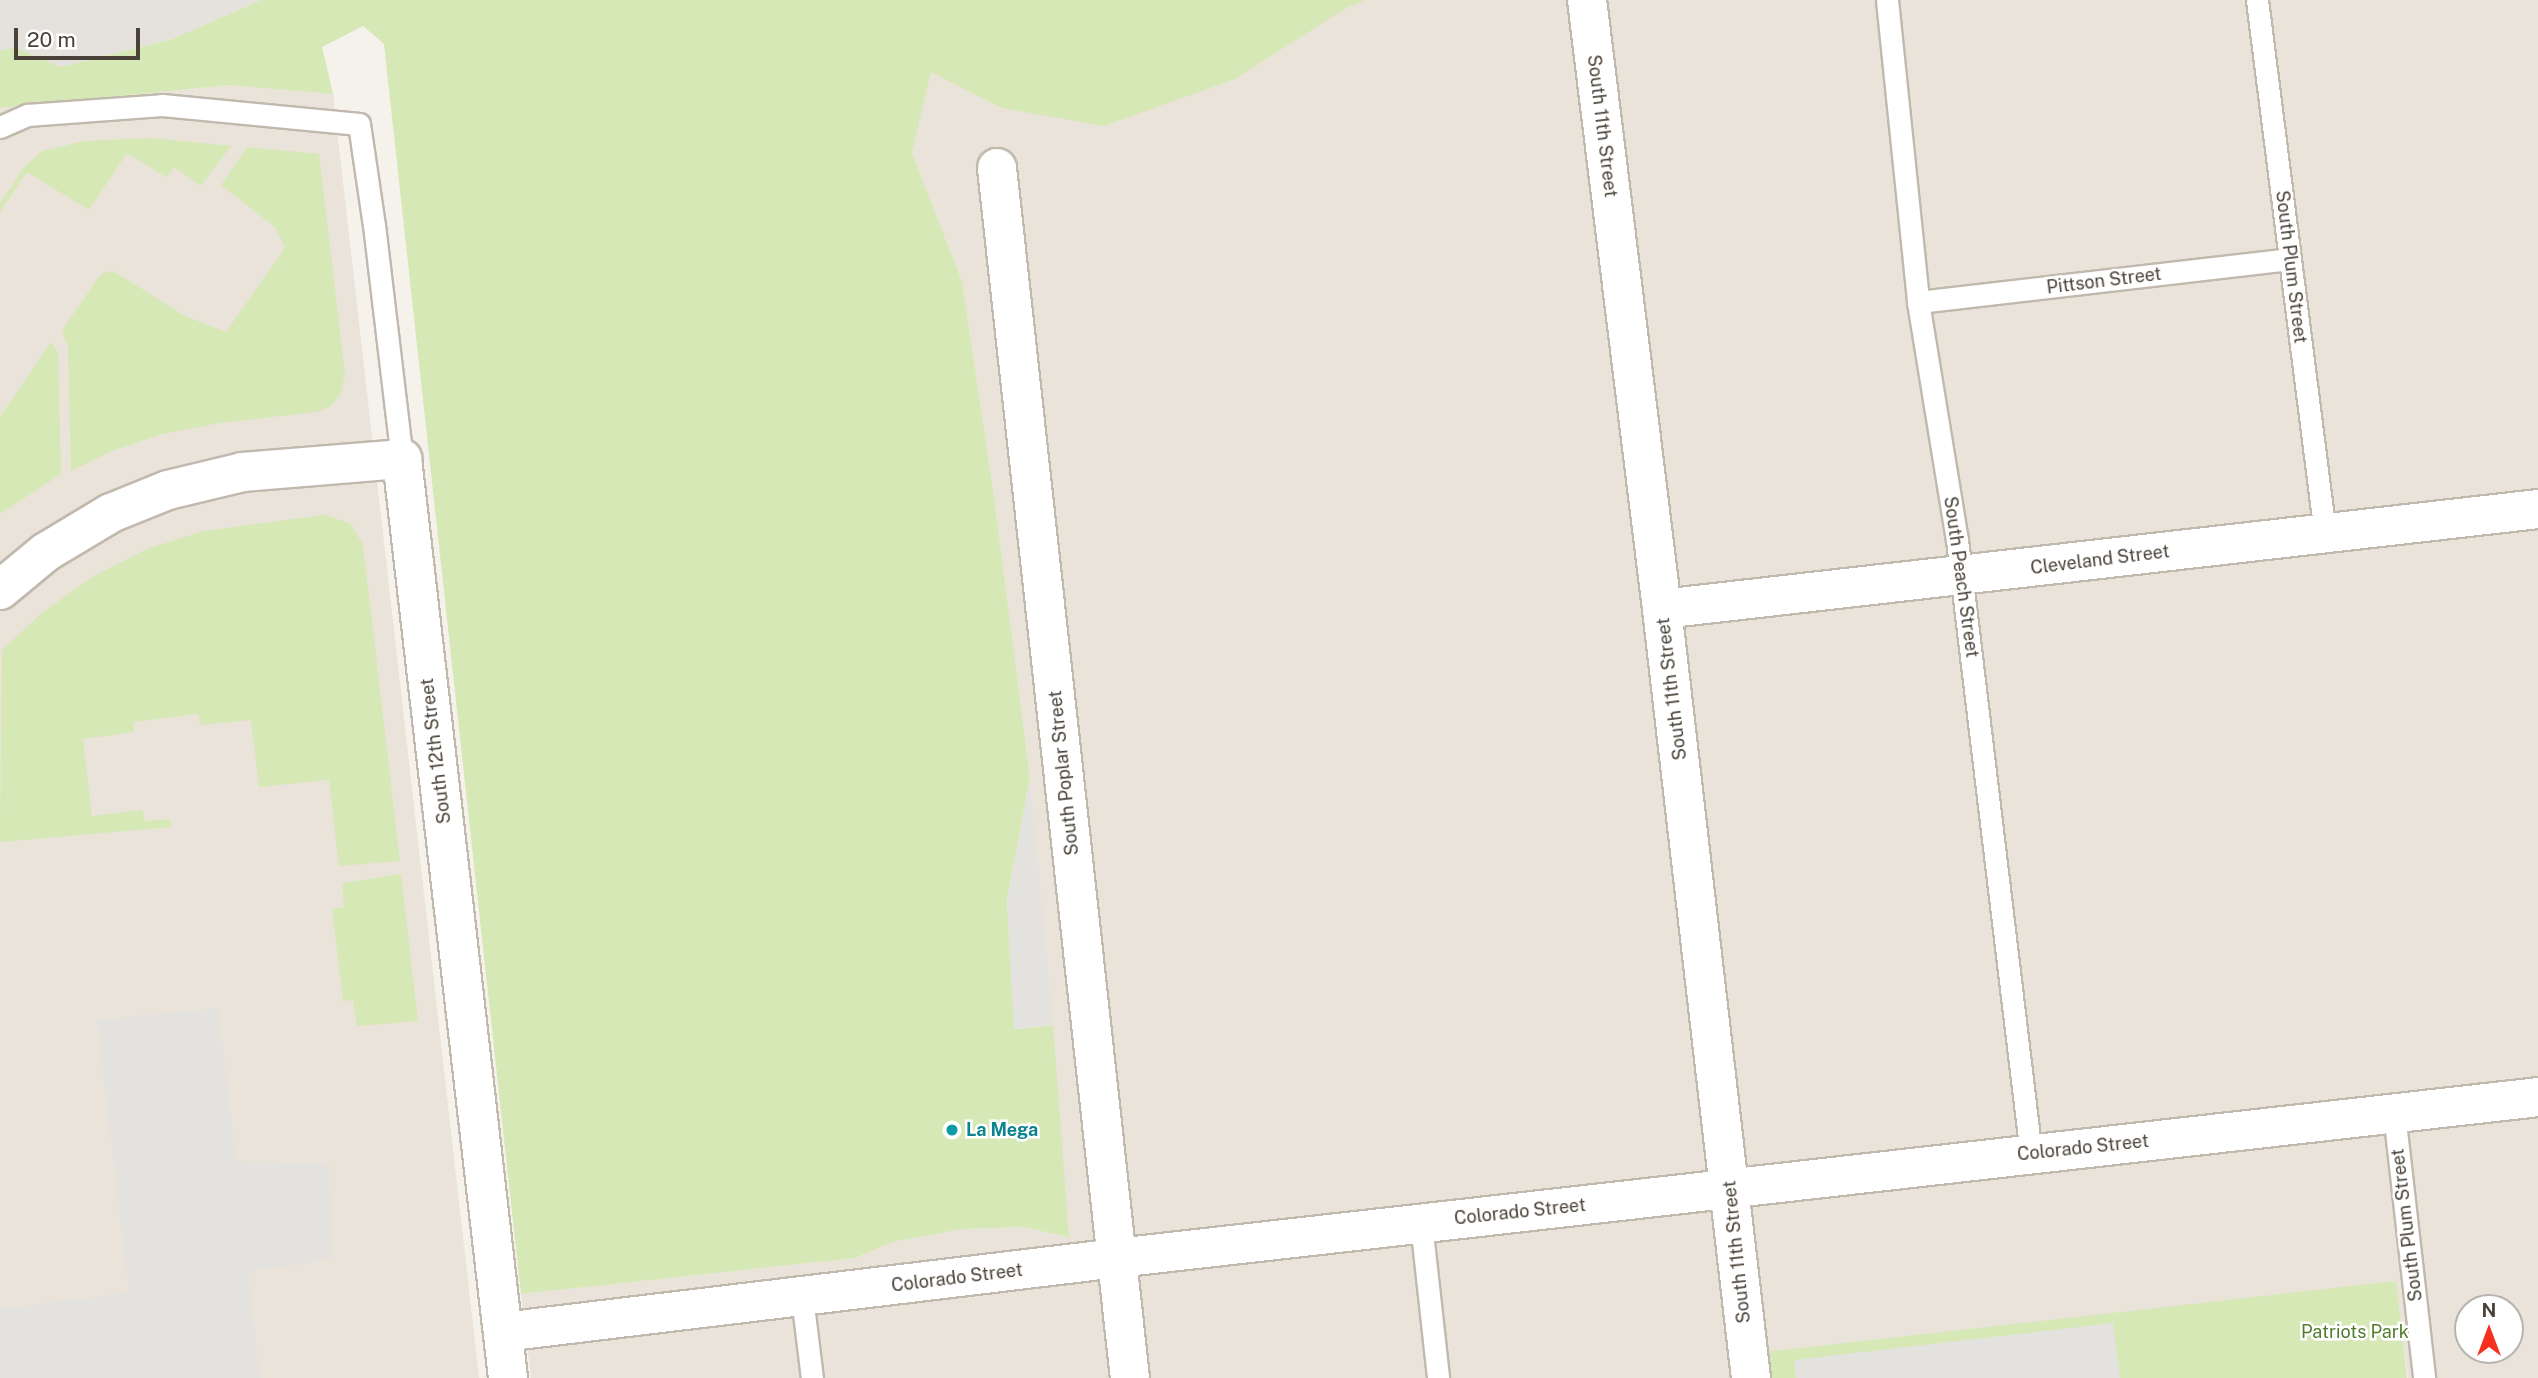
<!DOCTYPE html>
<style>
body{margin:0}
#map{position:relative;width:2538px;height:1378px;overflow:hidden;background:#f5f1eb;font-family:"Public Sans",sans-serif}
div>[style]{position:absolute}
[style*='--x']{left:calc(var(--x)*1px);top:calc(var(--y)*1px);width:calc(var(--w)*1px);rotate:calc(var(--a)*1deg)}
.residential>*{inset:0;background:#e9e3d9}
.industrial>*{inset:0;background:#e5e1dc}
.green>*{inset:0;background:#d6e8b5}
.parking>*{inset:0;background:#e4e2df}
.roads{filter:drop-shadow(2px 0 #c1b8ae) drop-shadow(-2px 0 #c1b8ae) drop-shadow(0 2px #c1b8ae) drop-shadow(0 -2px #c1b8ae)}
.service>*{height:21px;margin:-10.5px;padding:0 10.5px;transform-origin:10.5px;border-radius:10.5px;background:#fff}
.minor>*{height:38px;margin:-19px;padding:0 19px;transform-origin:19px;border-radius:19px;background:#fff}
.dots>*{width:19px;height:19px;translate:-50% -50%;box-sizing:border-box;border:4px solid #fff;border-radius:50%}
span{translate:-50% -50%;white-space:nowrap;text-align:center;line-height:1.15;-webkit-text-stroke:5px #fff;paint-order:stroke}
.street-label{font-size:18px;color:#4a4239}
.culture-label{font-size:18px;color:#0d838f;font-weight:700}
.left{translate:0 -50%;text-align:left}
.park-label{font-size:18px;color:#517c2c}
.north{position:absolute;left:2454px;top:1294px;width:70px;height:70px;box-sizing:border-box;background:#fff;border:2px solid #b7b3b0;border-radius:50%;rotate:0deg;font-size:19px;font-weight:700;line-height:28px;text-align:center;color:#4a4239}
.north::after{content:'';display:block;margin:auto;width:24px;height:32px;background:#f63021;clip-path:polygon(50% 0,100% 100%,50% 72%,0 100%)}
.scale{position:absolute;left:14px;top:28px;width:126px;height:32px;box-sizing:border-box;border:4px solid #4a4239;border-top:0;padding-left:9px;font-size:21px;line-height:24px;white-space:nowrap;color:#4a4239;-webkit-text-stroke:5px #fff;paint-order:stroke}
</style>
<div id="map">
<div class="residential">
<i style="clip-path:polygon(evenodd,1365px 0,2538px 0,2538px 1378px,2408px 1378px,2395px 1281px,1767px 1378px,531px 1378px,521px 1294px,855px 1258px,892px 1242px,963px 1229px,1024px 1227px,1069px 1236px,1030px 779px,995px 503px,962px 281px,912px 153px,931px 71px,1002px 108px,1365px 0,2468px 1308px,2510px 1308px,2510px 1350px,2468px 1350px,2468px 1308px)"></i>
<i style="clip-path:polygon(229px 85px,333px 94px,479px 1378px,0 1378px,0 108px)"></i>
</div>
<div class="industrial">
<i style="clip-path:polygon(0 0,261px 0,172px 39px,61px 67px,14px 47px,0 51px)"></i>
</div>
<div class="green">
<i style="clip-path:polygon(261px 0,1365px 0,1346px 8px,1235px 79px,1104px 126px,1002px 108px,931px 72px,912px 153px,962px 281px,995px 503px,1030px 779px,1007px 900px,1015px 1029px,1053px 1025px,1069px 1237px,1024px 1227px,963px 1229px,892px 1242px,855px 1258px,521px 1294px,384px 44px,363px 26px,322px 47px,333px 94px,229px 85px,0 108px,0 51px,14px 47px,61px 67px,172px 39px)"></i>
<i style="clip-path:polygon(152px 138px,231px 146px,201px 186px,174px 167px,166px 177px,127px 153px,89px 210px,27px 172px,0 212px,0 203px,25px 166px,42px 151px,84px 141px)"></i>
<i style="clip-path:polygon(247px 147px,319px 154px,345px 374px,340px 395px,331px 406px,316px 412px,220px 423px,162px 434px,112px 451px,71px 471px,68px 347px,62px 330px,101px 274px,113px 271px,185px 316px,226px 332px,285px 248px,275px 227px,221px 185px)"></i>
<i style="clip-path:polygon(51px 342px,58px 353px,61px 474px,0 514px,0 417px)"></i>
<i style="clip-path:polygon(325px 515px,351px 524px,363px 545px,400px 861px,339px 866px,329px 780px,259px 787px,251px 720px,200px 725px,198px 714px,134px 722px,134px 732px,83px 739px,92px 816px,143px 810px,144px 821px,170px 819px,172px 827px,0 842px,2px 650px,43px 612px,92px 577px,147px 549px,203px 531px)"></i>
<i style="clip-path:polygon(401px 874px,418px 1021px,357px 1026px,353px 1000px,343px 1001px,332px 909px,344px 907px,342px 883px)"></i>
<i style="clip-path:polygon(2396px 1281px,2407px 1378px,1767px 1378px,1764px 1352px)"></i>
</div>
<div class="parking">
<i style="clip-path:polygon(1030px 779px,1053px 1025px,1014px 1029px,1007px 900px)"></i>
<i style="clip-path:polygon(218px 1008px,236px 1161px,328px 1163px,333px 1256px,312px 1263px,248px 1271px,260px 1378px,0 1378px,0 1309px,129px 1293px,97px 1020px)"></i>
<i style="clip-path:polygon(2113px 1323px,2120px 1378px,1796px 1378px,1794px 1360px)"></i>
</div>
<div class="roads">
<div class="service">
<i style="--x:1887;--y:0;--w:304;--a:84.1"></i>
<i style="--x:1918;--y:302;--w:241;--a:80.7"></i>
<i style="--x:1957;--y:540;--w:618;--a:83.13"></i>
<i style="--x:2257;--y:0;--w:538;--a:82.74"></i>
<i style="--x:0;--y:127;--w:30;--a:-24"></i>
<i style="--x:27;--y:115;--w:135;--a:-4.2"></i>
<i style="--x:162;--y:105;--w:198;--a:5.5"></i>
<i style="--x:359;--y:124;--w:102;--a:81.6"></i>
<i style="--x:374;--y:225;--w:236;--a:83.2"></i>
<i style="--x:1918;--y:302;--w:374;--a:-6.6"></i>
<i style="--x:2394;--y:1113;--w:267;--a:83.5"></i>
<i style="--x:1421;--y:1223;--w:156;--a:83.7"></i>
<i style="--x:802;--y:1297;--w:82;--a:83"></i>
</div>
<div class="minor">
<i style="--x:1587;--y:0;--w:614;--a:82.98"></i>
<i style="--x:1662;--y:609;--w:774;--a:83.4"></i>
<i style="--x:997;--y:168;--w:1217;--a:83.73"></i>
<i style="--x:0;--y:590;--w:60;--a:-39.6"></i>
<i style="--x:46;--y:552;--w:76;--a:-31"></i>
<i style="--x:111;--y:513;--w:61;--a:-22"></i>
<i style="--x:168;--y:490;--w:77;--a:-13.5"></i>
<i style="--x:243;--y:472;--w:160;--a:-4.7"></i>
<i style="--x:402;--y:459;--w:925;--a:83.42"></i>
<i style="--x:1662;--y:609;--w:882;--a:-6.51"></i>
<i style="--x:503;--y:1332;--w:618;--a:-6.87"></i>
<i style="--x:1117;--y:1258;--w:1430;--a:-6.46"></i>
</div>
</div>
<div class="dots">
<i style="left:952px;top:1130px;background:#0f9aa8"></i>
</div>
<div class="street-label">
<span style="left:1602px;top:126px;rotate:83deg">South 11th Street</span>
<span style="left:2291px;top:267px;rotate:83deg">South Plum Street</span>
<span style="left:2104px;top:281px;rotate:-7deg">Pittson Street</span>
<span style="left:2100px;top:560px;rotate:-7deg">Cleveland Street</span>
<span style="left:1961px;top:577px;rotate:82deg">South Peach Street</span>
<span style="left:1672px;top:689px;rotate:-97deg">South 11th Street</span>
<span style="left:436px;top:751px;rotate:-97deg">South 12th Street</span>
<span style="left:1064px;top:773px;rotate:-96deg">South Poplar Street</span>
<span style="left:2083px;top:1148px;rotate:-6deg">Colorado Street</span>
<span style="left:1520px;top:1212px;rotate:-6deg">Colorado Street</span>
<span style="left:2407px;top:1225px;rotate:-97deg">South Plum Street</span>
<span style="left:1737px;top:1252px;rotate:-96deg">South 11th Street</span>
<span style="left:957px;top:1278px;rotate:-7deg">Colorado Street</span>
</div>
<div class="culture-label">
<span class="left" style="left:966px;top:1130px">La Mega</span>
</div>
<div class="park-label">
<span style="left:2355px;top:1332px">Patriots Park</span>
</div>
<div class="north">N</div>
<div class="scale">20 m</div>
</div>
